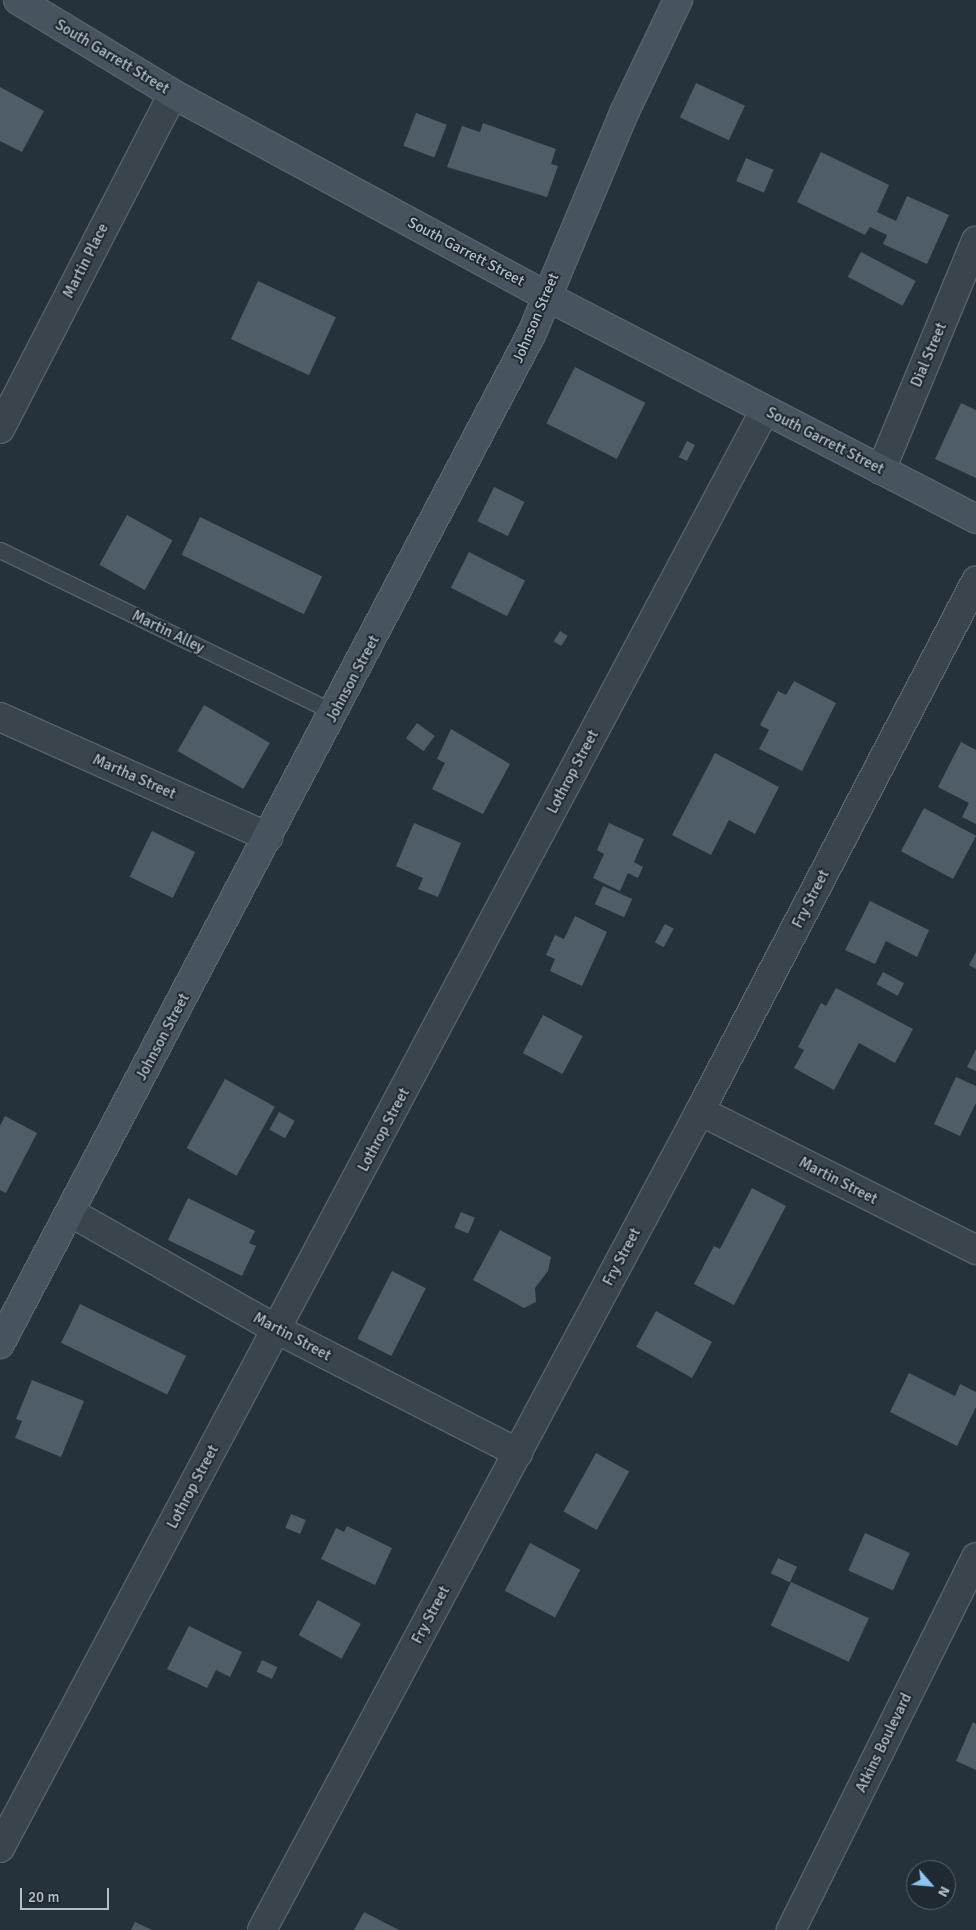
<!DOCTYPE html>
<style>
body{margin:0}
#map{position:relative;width:976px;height:1930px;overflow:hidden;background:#25323c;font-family:Signika,sans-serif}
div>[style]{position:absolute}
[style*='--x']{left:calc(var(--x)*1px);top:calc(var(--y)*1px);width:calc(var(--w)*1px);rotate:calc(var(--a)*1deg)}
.building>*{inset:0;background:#4e5d67;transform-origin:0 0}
.roads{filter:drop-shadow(1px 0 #57626a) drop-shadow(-1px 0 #57626a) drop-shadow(0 1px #57626a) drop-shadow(0 -1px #57626a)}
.lane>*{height:15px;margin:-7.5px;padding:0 7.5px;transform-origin:7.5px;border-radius:7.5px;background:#39444c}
.street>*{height:28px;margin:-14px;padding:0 14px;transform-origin:14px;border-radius:14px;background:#39444c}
.secondary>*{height:28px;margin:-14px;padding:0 14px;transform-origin:14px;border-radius:14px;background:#47545f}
span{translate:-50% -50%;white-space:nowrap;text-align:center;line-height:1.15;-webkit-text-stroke:4px #1e2931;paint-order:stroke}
.street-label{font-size:15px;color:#b5bfc7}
.north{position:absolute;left:906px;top:1860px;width:50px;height:50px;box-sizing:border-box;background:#1e2931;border:1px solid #5a656d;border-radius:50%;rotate:117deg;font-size:14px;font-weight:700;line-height:20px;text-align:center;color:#b5bfc7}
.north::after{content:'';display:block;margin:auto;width:18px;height:22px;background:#90c3f1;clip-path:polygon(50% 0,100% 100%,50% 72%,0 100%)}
.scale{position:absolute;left:20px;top:1888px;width:89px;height:22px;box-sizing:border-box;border:2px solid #b5bfc7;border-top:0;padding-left:6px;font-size:15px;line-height:18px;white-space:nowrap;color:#b5bfc7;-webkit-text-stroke:4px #1e2931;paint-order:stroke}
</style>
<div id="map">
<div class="building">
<i style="left:696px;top:83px;width:54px;height:38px;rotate:25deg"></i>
<i style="clip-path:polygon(0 87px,44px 111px,22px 152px,0 141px)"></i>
<i style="left:416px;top:113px;width:33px;height:35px;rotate:21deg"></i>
<i style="clip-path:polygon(483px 123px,556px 149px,551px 164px,558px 166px,547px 197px,447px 167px,462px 126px,480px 132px)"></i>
<i style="clip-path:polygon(821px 152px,889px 185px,877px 212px,896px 221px,907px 196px,949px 215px,927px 264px,883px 244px,887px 235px,870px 227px,865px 235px,797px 202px)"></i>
<i style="left:746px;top:158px;width:30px;height:25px;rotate:23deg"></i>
<i style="left:861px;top:252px;width:62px;height:28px;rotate:28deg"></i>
<i style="left:258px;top:281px;width:86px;height:64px;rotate:25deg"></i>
<i style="left:575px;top:367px;width:79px;height:63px;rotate:27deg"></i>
<i style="clip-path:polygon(961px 403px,976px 410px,976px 478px,935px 459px)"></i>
<i style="left:687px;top:441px;width:9px;height:18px;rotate:27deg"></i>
<i style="left:494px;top:487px;width:34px;height:38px;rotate:26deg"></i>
<i style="left:127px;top:515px;width:52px;height:57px;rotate:29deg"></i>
<i style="left:200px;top:517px;width:136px;height:42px;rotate:26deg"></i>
<i style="left:469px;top:552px;width:63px;height:40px;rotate:27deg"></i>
<i style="left:560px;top:631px;width:9px;height:12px;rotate:32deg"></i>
<i style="clip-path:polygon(794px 681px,836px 703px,802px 771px,759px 749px,769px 730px,760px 725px,778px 691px,786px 695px)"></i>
<i style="left:204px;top:705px;width:76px;height:53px;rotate:30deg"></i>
<i style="left:417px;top:723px;width:22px;height:19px;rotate:36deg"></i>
<i style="clip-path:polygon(451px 729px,510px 764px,483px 814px,432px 789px,445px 763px,437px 759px)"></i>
<i style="clip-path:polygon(961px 742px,976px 750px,976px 824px,962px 817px,969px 803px,938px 787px)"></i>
<i style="clip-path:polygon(715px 753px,779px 787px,755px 834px,729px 820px,711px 855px,672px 835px)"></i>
<i style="left:924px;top:808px;width:59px;height:49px;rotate:28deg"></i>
<i style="clip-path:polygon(414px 823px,461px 843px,438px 897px,418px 889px,423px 878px,396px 866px)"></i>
<i style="clip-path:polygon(609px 823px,644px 839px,634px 862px,643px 867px,638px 878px,628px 873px,620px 891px,593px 878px,604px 854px,597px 850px)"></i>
<i style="left:152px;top:831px;width:48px;height:51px;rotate:26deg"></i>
<i style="left:603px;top:886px;width:32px;height:20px;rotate:24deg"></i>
<i style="clip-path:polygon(870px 901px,929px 930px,917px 957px,886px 941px,875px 964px,845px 950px)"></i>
<i style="clip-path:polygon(575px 916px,607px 932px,582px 986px,550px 971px,555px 959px,546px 955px,555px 935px,564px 939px)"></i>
<i style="left:665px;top:924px;width:10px;height:21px;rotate:29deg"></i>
<i style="clip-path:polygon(976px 952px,976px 969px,969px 965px)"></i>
<i style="left:883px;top:972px;width:24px;height:14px;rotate:28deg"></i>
<i style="clip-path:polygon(836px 988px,913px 1029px,895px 1063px,859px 1043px,834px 1090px,794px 1068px,804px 1050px,798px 1047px,821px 1003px,826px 1006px)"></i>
<i style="left:543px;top:1015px;width:45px;height:43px;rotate:28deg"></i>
<i style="clip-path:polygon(976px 1049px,976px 1071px,967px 1067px)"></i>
<i style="clip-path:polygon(956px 1077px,976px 1086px,976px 1103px,960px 1136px,934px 1124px)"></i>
<i style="left:225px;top:1079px;width:57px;height:79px;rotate:29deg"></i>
<i style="left:279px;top:1112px;width:18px;height:20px;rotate:29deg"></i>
<i style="clip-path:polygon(5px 1116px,37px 1133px,6px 1193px,0 1190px,0 1126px)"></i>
<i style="clip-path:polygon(752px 1188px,786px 1206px,734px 1305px,694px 1284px,714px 1246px,720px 1249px)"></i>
<i style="clip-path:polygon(188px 1198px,255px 1231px,249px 1243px,256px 1246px,242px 1276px,168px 1240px)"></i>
<i style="left:461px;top:1212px;width:15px;height:17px;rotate:23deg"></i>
<i style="clip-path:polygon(500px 1230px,551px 1257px,548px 1271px,535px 1288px,536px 1302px,524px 1308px,473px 1280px)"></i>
<i style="left:392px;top:1271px;width:38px;height:76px;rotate:27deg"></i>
<i style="left:80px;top:1304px;width:118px;height:43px;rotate:26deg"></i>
<i style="left:656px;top:1311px;width:64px;height:41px;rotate:29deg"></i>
<i style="clip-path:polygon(909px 1373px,955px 1396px,960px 1384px,976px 1392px,976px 1407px,957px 1446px,890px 1412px)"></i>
<i style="clip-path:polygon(32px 1380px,84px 1401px,61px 1457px,15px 1438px,22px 1421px,16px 1419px)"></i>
<i style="left:596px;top:1453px;width:38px;height:67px;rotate:29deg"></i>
<i style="left:291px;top:1514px;width:16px;height:15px;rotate:22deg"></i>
<i style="clip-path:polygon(347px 1526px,392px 1548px,375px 1585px,321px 1559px,336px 1528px,344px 1532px)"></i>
<i style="left:865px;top:1533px;width:49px;height:41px;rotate:24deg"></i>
<i style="left:530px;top:1543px;width:57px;height:54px;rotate:28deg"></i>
<i style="left:778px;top:1558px;width:21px;height:17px;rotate:25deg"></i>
<i style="left:791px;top:1582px;width:86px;height:48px;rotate:25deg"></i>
<i style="left:318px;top:1600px;width:49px;height:40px;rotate:29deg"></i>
<i style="clip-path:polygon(189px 1626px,242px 1652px,230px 1677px,216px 1670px,207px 1688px,167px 1669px)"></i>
<i style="left:262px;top:1660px;width:17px;height:13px;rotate:25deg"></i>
<i style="clip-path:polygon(973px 1722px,976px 1724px,976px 1770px,956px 1761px)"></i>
<i style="clip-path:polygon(364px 1912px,399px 1930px,354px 1930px)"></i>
<i style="clip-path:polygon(135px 1922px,152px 1930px,131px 1930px)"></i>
</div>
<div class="roads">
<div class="lane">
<i style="--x:0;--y:550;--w:373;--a:25.9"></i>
</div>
<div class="street">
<i style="--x:0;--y:429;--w:377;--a:-62.7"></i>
<i style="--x:881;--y:470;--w:248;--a:-67.5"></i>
<i style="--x:0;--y:717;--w:294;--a:24.1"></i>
<i style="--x:700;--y:1111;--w:309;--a:26.7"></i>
<i style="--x:70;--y:1212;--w:239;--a:29.6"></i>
<i style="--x:278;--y:1330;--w:270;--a:27.1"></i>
<i style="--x:0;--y:1848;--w:1629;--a:-61.99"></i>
<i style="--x:262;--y:1930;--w:929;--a:-61.86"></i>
<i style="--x:700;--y:1111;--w:598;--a:-62.49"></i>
<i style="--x:791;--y:1930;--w:416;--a:-63.6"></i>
</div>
<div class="secondary">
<i style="--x:18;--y:0;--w:181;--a:31.2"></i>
<i style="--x:173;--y:94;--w:424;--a:28.4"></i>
<i style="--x:546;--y:296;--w:484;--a:27.4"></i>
<i style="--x:0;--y:1344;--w:1142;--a:-62.25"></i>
<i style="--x:532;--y:333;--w:241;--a:-67.3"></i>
<i style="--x:625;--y:111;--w:123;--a:-64.5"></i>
</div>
</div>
<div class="street-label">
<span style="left:112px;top:57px;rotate:31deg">South Garrett Street</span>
<span style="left:466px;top:252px;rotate:28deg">South Garrett Street</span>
<span style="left:86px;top:261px;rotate:-63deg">Martin Place</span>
<span style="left:536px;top:318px;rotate:-67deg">Johnson Street</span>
<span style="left:929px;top:355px;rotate:-67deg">Dial Street</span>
<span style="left:825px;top:441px;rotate:27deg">South Garrett Street</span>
<span style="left:168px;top:632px;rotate:26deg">Martin Alley</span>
<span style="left:353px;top:679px;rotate:-62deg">Johnson Street</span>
<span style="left:573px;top:772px;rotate:-62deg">Lothrop Street</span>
<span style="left:134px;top:777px;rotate:24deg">Martha Street</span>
<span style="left:811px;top:899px;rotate:-63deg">Fry Street</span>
<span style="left:163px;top:1037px;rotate:-62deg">Johnson Street</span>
<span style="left:384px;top:1130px;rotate:-62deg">Lothrop Street</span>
<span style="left:838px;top:1181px;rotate:27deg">Martin Street</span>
<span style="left:622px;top:1257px;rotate:-62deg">Fry Street</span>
<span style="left:292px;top:1337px;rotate:28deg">Martin Street</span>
<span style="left:193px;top:1487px;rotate:-62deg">Lothrop Street</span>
<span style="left:431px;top:1615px;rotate:-62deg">Fry Street</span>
<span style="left:884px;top:1743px;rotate:-64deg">Atkins Boulevard</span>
</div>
<div class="north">N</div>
<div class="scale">20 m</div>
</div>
